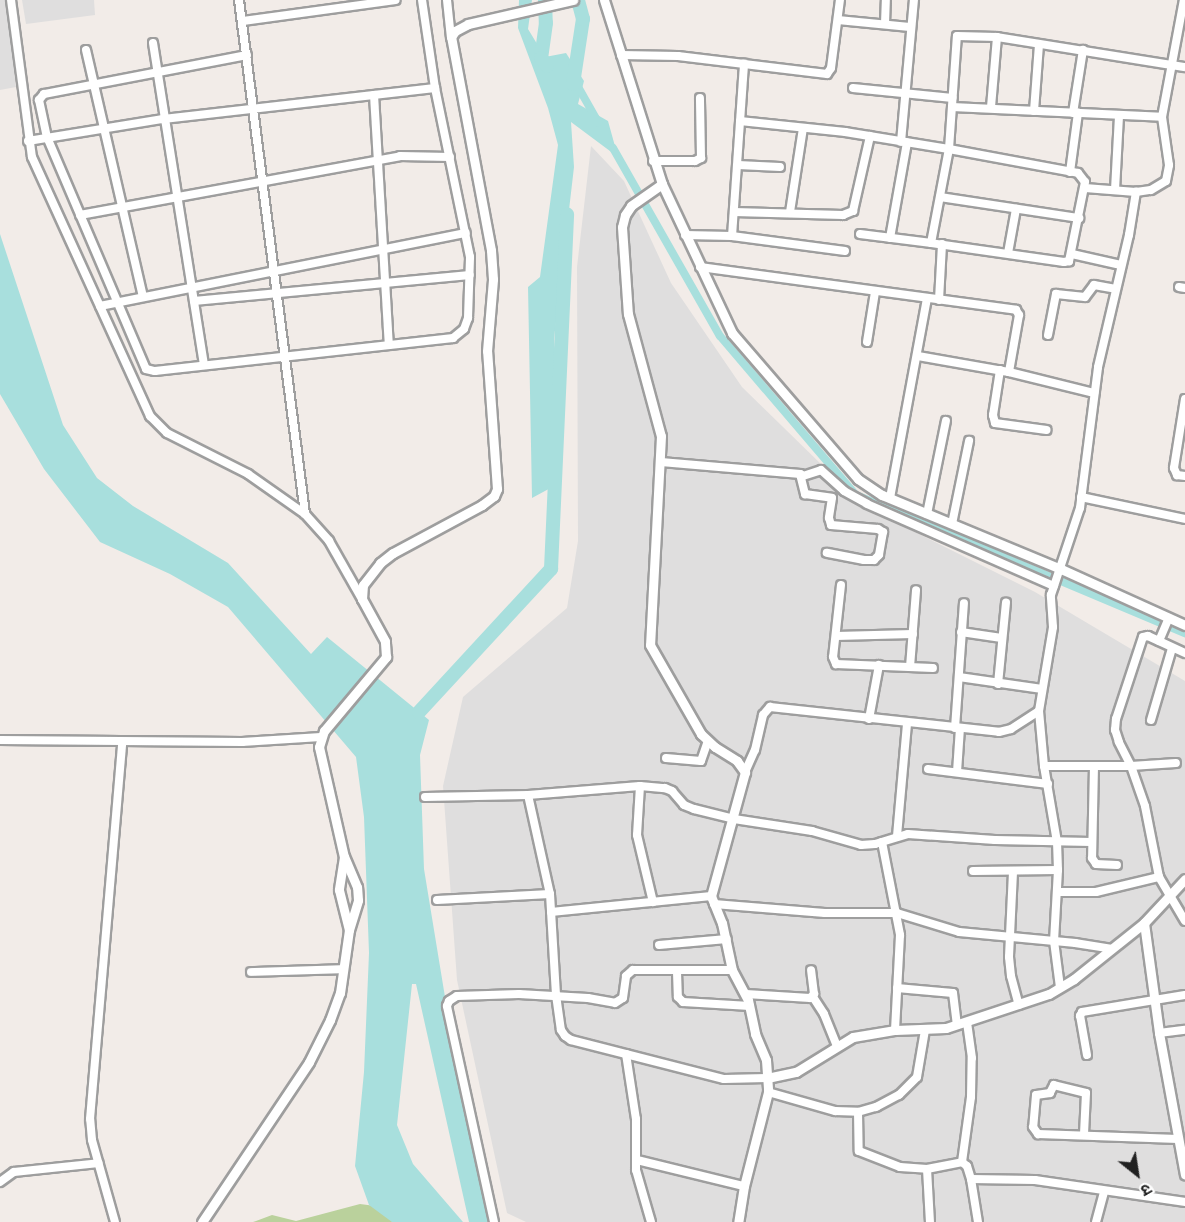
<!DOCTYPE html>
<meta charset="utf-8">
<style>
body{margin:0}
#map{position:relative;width:1185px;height:1222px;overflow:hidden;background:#f2ece8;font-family:"Alegreya Sans","Noto Sans Devanagari",sans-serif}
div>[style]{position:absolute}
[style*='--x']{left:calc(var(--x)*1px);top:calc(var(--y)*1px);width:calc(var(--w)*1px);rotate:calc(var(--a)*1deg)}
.residential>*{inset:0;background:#dfdede}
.forest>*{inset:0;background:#bad19c}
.water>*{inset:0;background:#a8dfdd}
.canal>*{height:8px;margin:-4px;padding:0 4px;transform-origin:4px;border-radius:4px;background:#a8dfdd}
.river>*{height:14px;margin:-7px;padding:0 7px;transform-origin:7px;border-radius:7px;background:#a8dfdd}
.roads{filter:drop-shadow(2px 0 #9e9e9e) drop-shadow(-2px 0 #9e9e9e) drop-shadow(0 2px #9e9e9e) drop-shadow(0 -2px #9e9e9e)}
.minor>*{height:8px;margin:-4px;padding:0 4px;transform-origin:4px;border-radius:4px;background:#fff}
.tertiary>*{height:9px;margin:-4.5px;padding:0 4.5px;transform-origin:4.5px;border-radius:4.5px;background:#fff}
span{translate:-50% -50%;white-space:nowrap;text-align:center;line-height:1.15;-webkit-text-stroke:6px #fff;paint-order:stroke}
.north{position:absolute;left:1107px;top:1144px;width:60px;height:60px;-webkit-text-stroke:4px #fff;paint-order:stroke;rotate:150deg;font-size:16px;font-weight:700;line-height:24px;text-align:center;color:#212121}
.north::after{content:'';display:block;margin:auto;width:21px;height:27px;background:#212121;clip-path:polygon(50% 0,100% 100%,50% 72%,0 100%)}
</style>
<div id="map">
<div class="residential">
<i style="clip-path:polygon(0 0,7px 0,16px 87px,0 90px)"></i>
<i style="clip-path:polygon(22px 0,94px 0,95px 15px,26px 24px)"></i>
<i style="clip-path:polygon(591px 146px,624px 181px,671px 283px,742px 387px,865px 507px,1035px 592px,1185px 681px,1185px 1222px,526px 1222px,507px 1213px,457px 980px,443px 786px,463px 697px,567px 608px,578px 541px,577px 267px)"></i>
</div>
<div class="forest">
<i style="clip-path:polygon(360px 1204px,383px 1207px,402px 1222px,253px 1222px,272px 1215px,296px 1221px)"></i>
</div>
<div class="water">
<i style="clip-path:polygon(519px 0,532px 0,528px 29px,545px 57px,566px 53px,584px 81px,578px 104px,608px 121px,618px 157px,571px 122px,574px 167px,554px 339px,556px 485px,532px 498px,528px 287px,540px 277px,558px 145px,548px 108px,518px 28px)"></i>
<i style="clip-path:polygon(0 234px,63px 425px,97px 478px,133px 506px,228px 563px,311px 654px,327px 637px,429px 720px,420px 755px,424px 869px,445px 997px,492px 1222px,469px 1222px,416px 984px,412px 984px,397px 1125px,413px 1164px,463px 1222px,392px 1222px,369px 1205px,355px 1166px,364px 1072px,369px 953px,364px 817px,356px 757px,228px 607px,170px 574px,100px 542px,44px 469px,0 394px)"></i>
</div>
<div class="canal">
<i style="--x:577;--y:85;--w:43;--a:60.4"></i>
<i style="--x:613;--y:148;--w:216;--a:60.4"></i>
<i style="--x:720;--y:336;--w:209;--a:49.5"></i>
<i style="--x:856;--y:495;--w:357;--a:22.8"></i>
</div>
<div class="river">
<i style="--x:545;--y:0;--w:23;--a:88"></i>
<i style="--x:546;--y:23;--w:35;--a:98"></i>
<i style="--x:541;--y:58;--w:10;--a:53"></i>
<i style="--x:573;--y:84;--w:66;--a:-81.3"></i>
<i style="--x:583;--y:19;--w:20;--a:-105"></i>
<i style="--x:419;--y:712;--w:195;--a:-47.3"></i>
<i style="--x:551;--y:569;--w:355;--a:-87.4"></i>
</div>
<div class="roads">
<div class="minor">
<i style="--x:11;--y:0;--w:158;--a:82.4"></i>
<i style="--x:32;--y:157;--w:285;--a:65.5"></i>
<i style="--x:150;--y:416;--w:24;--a:45"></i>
<i style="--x:167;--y:433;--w:91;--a:26.8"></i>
<i style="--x:248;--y:474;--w:70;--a:35.1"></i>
<i style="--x:305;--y:514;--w:36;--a:48"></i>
<i style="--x:329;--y:541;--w:67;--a:60.4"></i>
<i style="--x:239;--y:0;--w:518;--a:82.68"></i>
<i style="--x:447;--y:0;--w:37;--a:84"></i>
<i style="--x:838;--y:20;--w:72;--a:5.6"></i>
<i style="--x:243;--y:21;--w:154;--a:-7.8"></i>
<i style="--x:885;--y:24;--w:24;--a:-88"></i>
<i style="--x:153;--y:43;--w:326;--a:81"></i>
<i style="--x:86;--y:50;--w:253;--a:77"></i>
<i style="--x:247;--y:55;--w:207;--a:169.1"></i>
<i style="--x:44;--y:94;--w:8;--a:130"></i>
<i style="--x:39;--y:100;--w:38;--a:78"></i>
<i style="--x:47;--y:137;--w:252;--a:66.9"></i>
<i style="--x:146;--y:369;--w:9;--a:13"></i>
<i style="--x:155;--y:371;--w:300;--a:-6.3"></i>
<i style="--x:453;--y:338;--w:14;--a:-39"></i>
<i style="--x:464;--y:329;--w:12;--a:-70"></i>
<i style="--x:468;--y:318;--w:61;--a:-88.1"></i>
<i style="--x:470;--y:257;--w:173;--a:-101.7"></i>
<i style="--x:435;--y:88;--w:89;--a:-98.4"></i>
<i style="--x:621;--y:55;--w:57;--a:1"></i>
<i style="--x:678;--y:56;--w:150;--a:6.9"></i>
<i style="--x:827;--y:74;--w:7;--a:-56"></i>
<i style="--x:831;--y:68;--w:69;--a:-82.5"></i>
<i style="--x:853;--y:88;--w:100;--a:5.7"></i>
<i style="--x:374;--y:95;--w:250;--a:86.6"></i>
<i style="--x:952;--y:107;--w:210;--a:2.7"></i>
<i style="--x:991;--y:107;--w:70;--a:-85.1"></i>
<i style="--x:1034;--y:111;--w:67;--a:-85.7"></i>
<i style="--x:1073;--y:113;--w:64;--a:-81"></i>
<i style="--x:740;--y:121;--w:106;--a:6"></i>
<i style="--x:845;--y:132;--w:105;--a:9.3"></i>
<i style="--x:949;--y:149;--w:131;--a:10.5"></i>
<i style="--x:1078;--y:173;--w:11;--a:52"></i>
<i style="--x:1085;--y:182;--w:81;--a:101.4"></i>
<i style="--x:1069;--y:261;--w:5;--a:169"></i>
<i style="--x:1064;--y:262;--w:134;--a:-171.9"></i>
<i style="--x:28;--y:141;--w:137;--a:-9.3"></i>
<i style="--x:163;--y:119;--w:274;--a:-6.5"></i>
<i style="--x:901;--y:142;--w:143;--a:-84.8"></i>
<i style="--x:653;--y:161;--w:42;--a:0"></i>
<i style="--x:695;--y:161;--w:7;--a:-27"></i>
<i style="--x:701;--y:158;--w:60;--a:-91"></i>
<i style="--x:738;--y:165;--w:42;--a:2.7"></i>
<i style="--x:1070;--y:172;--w:60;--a:-82.3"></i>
<i style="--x:1085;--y:188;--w:51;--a:4.5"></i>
<i style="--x:1136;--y:192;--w:15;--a:-8"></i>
<i style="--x:1151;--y:190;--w:17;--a:-31"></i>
<i style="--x:1166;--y:181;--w:16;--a:-79"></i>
<i style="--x:1169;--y:165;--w:49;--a:-98.3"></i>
<i style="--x:1162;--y:117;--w:119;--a:-79.4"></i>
<i style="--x:1115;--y:190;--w:75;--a:-86.9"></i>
<i style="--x:940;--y:197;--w:141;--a:8.6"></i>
<i style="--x:734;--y:212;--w:109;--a:1.6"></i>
<i style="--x:843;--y:215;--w:11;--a:-22"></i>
<i style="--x:853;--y:211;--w:77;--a:-77.2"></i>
<i style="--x:790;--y:212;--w:85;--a:-81.2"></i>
<i style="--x:80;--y:215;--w:325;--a:-10.4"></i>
<i style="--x:400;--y:156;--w:50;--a:1.1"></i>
<i style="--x:860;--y:234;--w:72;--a:7.2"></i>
<i style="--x:931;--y:243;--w:96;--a:-79.2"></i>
<i style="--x:949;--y:149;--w:113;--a:-86"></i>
<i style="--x:957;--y:36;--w:40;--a:1.4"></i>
<i style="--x:997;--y:37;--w:190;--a:9.1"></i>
<i style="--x:685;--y:235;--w:47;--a:1.2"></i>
<i style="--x:732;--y:236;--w:173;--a:-86"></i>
<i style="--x:732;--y:236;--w:114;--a:7.6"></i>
<i style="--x:890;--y:238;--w:97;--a:-79.9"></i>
<i style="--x:1008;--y:253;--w:45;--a:-79.7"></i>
<i style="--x:1072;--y:254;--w:50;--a:12.7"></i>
<i style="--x:700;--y:267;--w:319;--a:7.7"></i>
<i style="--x:1016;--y:310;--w:6;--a:59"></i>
<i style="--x:1019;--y:315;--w:58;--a:100"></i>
<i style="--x:1179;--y:287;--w:6;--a:9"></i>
<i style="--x:939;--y:300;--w:56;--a:-86.9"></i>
<i style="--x:194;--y:301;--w:277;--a:-5.4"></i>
<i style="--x:100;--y:306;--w:373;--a:-11.3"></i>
<i style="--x:1048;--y:335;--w:42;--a:-79"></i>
<i style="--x:1056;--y:294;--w:29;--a:6"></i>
<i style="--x:1085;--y:297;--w:15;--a:-53"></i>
<i style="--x:1094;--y:285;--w:22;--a:10"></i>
<i style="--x:867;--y:342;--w:51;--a:-80.9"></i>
<i style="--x:918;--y:356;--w:92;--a:10"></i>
<i style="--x:1009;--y:372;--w:88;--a:13.9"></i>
<i style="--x:1000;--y:370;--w:46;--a:98.8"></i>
<i style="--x:993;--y:415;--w:8;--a:76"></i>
<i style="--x:995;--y:423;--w:52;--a:7.7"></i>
<i style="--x:1185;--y:399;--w:70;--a:99.1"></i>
<i style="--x:1174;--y:468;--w:8;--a:67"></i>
<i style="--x:1177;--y:475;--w:8;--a:7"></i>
<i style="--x:661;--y:462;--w:140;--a:4.9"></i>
<i style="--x:800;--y:474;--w:21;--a:76"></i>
<i style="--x:805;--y:494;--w:27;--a:8"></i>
<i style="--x:832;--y:498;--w:20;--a:99"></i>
<i style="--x:829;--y:518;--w:7;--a:74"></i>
<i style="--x:831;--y:525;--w:47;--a:4.9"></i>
<i style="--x:878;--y:529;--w:6;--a:31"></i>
<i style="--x:883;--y:532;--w:23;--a:100"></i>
<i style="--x:879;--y:555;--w:7;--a:135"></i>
<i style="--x:874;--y:560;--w:10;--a:180"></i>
<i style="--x:864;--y:560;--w:38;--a:-169"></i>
<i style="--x:803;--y:476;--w:19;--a:-18"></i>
<i style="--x:821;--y:470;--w:31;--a:42"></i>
<i style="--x:844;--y:491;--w:26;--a:29"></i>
<i style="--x:867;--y:504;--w:204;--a:23.7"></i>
<i style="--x:1081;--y:497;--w:106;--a:11.9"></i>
<i style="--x:890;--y:498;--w:202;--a:-79.5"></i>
<i style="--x:927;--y:514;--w:95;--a:-78.5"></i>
<i style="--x:952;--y:524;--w:85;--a:-78.4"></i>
<i style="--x:841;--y:585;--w:72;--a:96.3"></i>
<i style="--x:833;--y:657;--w:8;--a:67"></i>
<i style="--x:836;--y:664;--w:97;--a:2.4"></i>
<i style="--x:961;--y:632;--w:41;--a:8.3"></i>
<i style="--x:836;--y:636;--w:77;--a:-1.5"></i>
<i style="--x:1159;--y:641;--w:25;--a:-67"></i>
<i style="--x:910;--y:667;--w:77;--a:-85.5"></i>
<i style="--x:959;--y:677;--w:84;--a:8.2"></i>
<i style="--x:998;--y:684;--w:82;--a:-84.4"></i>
<i style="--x:869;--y:719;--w:55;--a:-79.5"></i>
<i style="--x:1151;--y:720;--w:75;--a:-73.7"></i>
<i style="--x:955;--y:728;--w:125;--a:-85.9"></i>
<i style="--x:0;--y:740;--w:242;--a:0.5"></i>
<i style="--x:242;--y:742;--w:79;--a:-3.6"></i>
<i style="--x:666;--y:758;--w:35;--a:5"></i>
<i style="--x:701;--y:761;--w:21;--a:-71"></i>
<i style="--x:1044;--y:766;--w:87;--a:0"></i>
<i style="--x:1131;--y:766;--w:45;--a:-3.8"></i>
<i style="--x:1094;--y:766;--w:92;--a:91.2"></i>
<i style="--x:1092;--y:858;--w:7;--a:56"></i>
<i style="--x:1096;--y:864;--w:21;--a:3"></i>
<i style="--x:928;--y:769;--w:121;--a:7.1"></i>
<i style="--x:745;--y:772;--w:24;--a:-66"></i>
<i style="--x:755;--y:750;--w:36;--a:-77"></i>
<i style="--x:763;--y:715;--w:11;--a:-49"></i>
<i style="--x:770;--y:707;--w:230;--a:6.2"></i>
<i style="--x:999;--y:732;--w:12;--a:-14"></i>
<i style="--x:1011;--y:729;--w:33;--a:-33"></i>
<i style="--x:957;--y:772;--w:44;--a:-86.1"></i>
<i style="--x:640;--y:786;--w:49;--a:93.5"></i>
<i style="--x:637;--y:835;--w:69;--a:76.6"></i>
<i style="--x:528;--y:795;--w:101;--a:77.5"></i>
<i style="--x:550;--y:894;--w:101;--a:86.6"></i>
<i style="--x:556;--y:995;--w:35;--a:82"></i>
<i style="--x:561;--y:1030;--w:7;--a:56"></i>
<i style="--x:565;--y:1036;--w:7;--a:34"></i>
<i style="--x:571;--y:1040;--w:158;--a:14.3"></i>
<i style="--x:724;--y:1079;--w:43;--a:-1.3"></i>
<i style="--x:425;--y:797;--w:103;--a:-1.1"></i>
<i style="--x:528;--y:795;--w:112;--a:-4.6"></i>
<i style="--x:640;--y:786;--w:25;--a:5"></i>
<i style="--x:665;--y:788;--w:8;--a:23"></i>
<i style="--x:672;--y:791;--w:18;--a:49"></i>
<i style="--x:684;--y:805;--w:11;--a:22"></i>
<i style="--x:694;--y:809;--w:41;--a:14"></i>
<i style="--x:734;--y:819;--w:79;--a:8.7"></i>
<i style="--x:812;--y:831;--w:51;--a:15.9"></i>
<i style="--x:861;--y:845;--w:14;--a:-4"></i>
<i style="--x:875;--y:844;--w:34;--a:-17"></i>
<i style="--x:908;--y:834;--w:87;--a:3.9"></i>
<i style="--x:995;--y:840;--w:96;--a:1.2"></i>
<i style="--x:897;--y:836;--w:112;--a:-84.9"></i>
<i style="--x:882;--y:842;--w:95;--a:79"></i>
<i style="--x:900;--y:935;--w:95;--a:93"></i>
<i style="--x:1058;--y:870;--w:71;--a:93.2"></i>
<i style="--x:1054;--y:941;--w:46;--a:82.6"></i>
<i style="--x:973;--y:871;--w:85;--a:-0.7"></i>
<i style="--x:1058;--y:870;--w:28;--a:-92"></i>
<i style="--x:1057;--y:842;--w:77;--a:-99.7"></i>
<i style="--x:1044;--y:766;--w:55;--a:-95.2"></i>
<i style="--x:1039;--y:711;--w:85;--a:-80.5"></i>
<i style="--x:1053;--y:627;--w:32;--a:-94"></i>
<i style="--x:1051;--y:595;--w:92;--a:-71.6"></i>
<i style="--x:1080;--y:508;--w:142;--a:-82.7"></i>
<i style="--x:1098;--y:367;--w:136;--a:-76.8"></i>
<i style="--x:1129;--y:235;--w:44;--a:-80.8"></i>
<i style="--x:1013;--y:872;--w:85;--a:92.7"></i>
<i style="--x:1009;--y:957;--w:19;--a:84"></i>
<i style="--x:1011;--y:976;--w:30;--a:75"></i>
<i style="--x:1159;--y:877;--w:72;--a:-101.2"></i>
<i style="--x:1145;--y:806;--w:42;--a:-109.3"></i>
<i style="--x:1131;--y:766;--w:27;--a:-117"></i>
<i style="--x:1119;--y:742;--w:13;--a:-108"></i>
<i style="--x:1115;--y:730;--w:11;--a:-85"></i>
<i style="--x:1116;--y:719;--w:86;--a:-71.8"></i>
<i style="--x:1143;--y:637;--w:5;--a:-11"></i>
<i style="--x:1148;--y:636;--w:41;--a:24.7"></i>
<i style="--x:1057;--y:892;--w:39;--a:0"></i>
<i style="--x:1096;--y:892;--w:65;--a:-13.4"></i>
<i style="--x:1159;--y:877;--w:51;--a:59.4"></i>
<i style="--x:437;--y:900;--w:113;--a:-3"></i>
<i style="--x:714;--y:904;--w:111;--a:4.6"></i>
<i style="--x:825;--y:913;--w:72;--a:0"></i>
<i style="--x:897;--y:913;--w:65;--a:17"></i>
<i style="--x:959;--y:932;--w:117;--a:5.4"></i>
<i style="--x:1075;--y:943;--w:36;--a:9"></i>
<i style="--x:551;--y:912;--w:161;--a:-5.7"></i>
<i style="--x:659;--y:945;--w:68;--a:-5"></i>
<i style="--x:251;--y:972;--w:93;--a:-1.8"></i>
<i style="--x:677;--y:972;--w:25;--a:88"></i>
<i style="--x:678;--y:997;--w:7;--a:45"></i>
<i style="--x:683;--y:1002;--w:67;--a:3.4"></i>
<i style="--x:897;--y:988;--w:56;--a:5.1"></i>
<i style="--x:953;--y:993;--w:32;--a:83"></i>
<i style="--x:746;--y:994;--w:64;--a:3.6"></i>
<i style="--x:810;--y:998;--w:6;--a:-45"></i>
<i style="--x:814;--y:994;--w:24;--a:-97"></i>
<i style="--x:813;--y:997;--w:20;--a:57"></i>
<i style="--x:824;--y:1014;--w:35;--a:68"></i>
<i style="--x:1159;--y:1033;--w:26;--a:-7"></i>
<i style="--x:626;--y:1054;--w:66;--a:81.3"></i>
<i style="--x:636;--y:1119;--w:51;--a:90"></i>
<i style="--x:636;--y:1170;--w:54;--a:73.9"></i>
<i style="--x:1087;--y:1055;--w:40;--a:-100"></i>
<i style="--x:1080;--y:1016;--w:4;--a:-63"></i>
<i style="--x:1082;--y:1012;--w:104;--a:-9.4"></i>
<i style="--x:768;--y:1092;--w:70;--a:15.8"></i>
<i style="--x:835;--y:1111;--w:23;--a:2"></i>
<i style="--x:858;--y:1112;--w:19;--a:-16"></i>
<i style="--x:876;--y:1107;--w:26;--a:-28"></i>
<i style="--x:899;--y:1095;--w:25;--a:-45"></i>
<i style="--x:917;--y:1077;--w:48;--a:-80.3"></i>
<i style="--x:858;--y:1112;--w:39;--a:89"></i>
<i style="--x:859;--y:1151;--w:44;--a:21.3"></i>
<i style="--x:900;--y:1167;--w:27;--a:4"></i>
<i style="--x:927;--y:1169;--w:36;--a:-11"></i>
<i style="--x:962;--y:1162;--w:6;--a:39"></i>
<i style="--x:967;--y:1166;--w:14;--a:73"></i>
<i style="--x:971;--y:1179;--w:64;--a:0.9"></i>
<i style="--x:1035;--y:1180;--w:152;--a:8.3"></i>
<i style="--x:1084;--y:1134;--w:41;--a:-87.2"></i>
<i style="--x:1086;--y:1093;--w:33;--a:-166"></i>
<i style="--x:1054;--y:1085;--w:9;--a:117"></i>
<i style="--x:1050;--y:1093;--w:14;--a:172"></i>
<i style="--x:1036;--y:1095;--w:32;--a:95"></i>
<i style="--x:1033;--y:1127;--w:9;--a:54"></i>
<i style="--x:1038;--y:1134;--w:140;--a:2"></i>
<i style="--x:637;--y:1160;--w:110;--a:13.7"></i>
<i style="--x:962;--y:1162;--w:66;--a:-82.1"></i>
<i style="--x:971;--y:1097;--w:39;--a:-89"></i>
<i style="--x:972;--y:1058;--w:36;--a:-98"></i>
<i style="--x:927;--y:1169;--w:53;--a:86.8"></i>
<i style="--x:971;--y:1179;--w:44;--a:80.8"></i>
<i style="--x:0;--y:1182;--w:17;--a:-36"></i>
<i style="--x:14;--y:1172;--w:85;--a:-6"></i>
<i style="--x:115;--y:1222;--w:85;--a:-105.7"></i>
<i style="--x:92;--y:1140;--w:21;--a:-95"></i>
<i style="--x:90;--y:1119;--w:378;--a:-85.1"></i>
<i style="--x:494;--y:1222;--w:221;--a:-102.3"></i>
<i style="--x:447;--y:1006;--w:5;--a:-68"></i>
<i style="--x:449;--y:1001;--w:9;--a:-32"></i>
<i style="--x:457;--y:996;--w:62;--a:-1.8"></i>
<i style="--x:519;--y:994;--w:69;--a:3.3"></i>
<i style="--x:588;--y:998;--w:27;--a:10"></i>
<i style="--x:615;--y:1003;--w:9;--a:-32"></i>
<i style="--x:623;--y:998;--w:22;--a:-82"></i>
<i style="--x:626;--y:976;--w:9;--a:-41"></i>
<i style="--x:633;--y:970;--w:99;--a:0"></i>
<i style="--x:1096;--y:1222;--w:31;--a:-75"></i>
</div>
<div class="tertiary">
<i style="--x:604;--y:0;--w:193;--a:72.5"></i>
<i style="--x:662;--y:184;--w:38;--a:145"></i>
<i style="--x:631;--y:206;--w:11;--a:124"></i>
<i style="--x:625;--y:215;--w:12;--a:104"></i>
<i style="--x:622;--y:227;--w:87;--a:86.1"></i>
<i style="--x:628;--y:314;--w:126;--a:74.9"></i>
<i style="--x:661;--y:436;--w:209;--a:93"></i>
<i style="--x:650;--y:645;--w:103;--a:60.2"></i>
<i style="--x:701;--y:734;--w:19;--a:43"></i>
<i style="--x:715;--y:747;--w:26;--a:32"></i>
<i style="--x:737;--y:761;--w:14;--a:54"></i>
<i style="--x:745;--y:772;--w:129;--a:105.3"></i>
<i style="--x:711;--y:896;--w:29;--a:68"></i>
<i style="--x:722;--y:923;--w:48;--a:78"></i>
<i style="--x:732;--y:970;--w:34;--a:62"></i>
<i style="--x:748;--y:1000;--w:35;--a:78"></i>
<i style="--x:755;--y:1034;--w:28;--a:67"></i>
<i style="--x:766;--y:1060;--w:32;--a:86"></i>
<i style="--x:768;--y:1092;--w:97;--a:104.3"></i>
<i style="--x:744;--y:1186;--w:36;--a:99"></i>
<i style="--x:662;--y:184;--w:165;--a:64.8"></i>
<i style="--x:732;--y:333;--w:193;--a:49.2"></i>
<i style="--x:858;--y:479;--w:29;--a:34"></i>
<i style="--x:882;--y:495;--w:194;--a:22.5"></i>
<i style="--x:1061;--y:569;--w:136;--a:24.3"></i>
<i style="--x:344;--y:857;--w:33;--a:99"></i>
<i style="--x:339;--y:890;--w:41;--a:76"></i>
<i style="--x:1185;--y:879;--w:60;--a:133"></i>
<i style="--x:1144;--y:923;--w:111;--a:82.2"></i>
<i style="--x:1159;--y:1033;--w:144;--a:79.6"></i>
<i style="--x:767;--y:1078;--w:30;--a:-12"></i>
<i style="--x:796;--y:1072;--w:67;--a:-31.6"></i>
<i style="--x:853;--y:1037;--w:43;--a:-9.5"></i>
<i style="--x:895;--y:1030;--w:51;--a:-2.2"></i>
<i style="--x:946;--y:1028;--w:108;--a:-18.3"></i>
<i style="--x:1049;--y:994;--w:29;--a:-31"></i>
<i style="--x:1074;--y:979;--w:90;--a:-38.7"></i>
<i style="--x:202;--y:1222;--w:192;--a:-56.2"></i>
<i style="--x:309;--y:1062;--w:47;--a:-63.4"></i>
<i style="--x:330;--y:1020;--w:29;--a:-70"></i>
<i style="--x:340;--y:993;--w:64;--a:-81.9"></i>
<i style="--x:349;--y:930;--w:31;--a:-73"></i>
<i style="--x:358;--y:900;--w:13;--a:-94"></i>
<i style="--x:357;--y:887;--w:33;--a:-113"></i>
<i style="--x:344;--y:857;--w:113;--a:-102.8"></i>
<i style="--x:319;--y:747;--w:17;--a:-73"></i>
<i style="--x:324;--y:731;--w:97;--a:-50"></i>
<i style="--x:386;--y:657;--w:16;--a:-94"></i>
<i style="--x:385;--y:641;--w:48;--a:-118.7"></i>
<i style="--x:362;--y:599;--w:14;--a:-86"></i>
<i style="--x:363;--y:585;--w:28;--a:-52"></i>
<i style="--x:380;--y:563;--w:16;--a:-38"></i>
<i style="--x:393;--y:553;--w:101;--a:-28.3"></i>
<i style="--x:482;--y:505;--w:15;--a:-37"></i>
<i style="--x:494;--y:496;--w:8;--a:-67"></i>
<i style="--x:497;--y:489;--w:138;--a:-94.1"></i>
<i style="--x:487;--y:351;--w:72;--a:-85.2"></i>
<i style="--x:493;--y:279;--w:29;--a:-94"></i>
<i style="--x:491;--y:250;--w:217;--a:-100.6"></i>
<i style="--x:451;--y:37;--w:7;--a:-56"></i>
<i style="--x:455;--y:31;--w:15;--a:-28"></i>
<i style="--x:468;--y:24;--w:108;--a:-12.9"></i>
</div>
</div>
<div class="north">उ</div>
</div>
